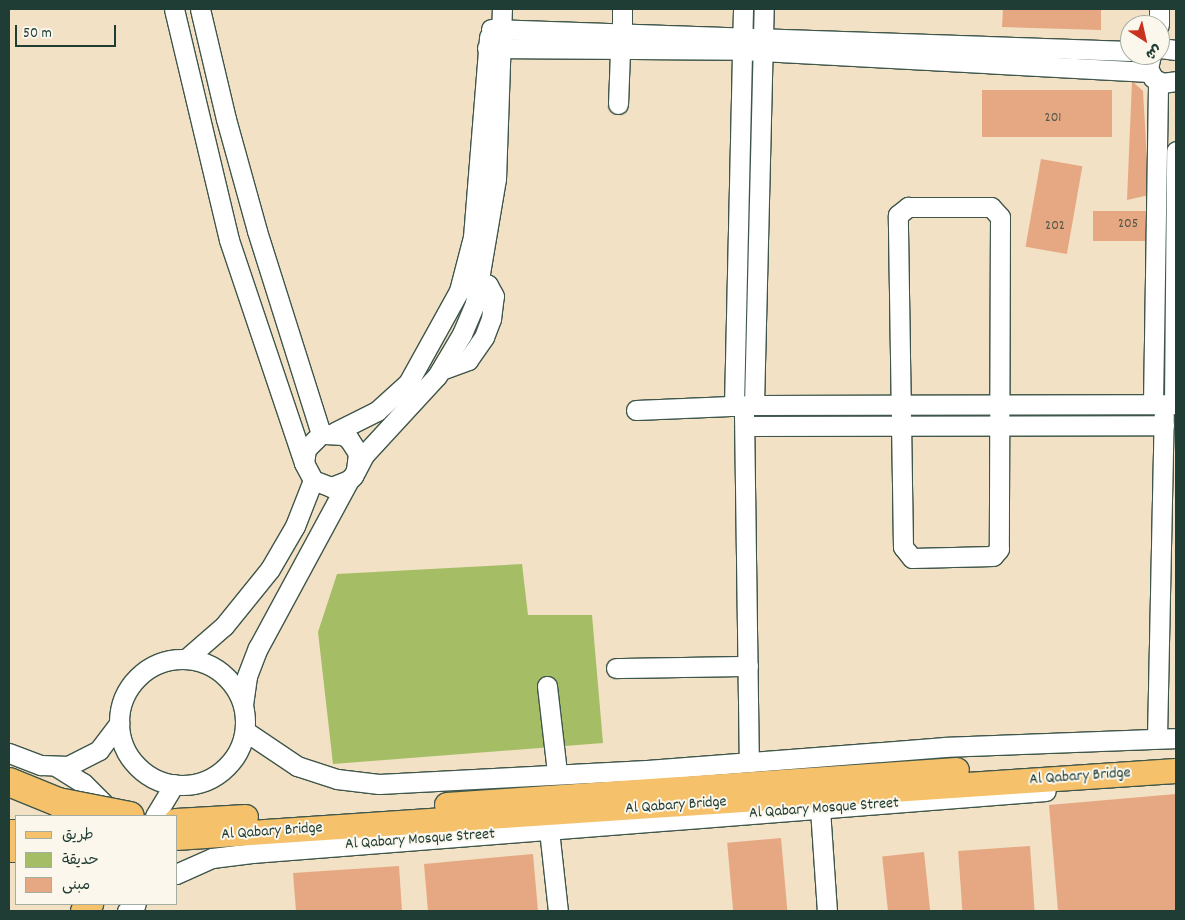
<!DOCTYPE html>
<meta charset="utf-8">
<style>
body{margin:0}
#map{position:relative;width:1185px;height:920px;overflow:hidden;background:#f2e1c4;font-family:Dekko,"Playpen Sans Arabic",sans-serif}
div>[style]{position:absolute}
[style*='--x']{left:calc(var(--x)*1px);top:calc(var(--y)*1px);width:calc(var(--w)*1px);rotate:calc(var(--a)*1deg)}
.green>*{inset:0;background:#a5be65}
.building>*{inset:0;background:#e6a883;transform-origin:0 0}
.roads{filter:drop-shadow(1px 0 #3f564a) drop-shadow(-1px 0 #3f564a) drop-shadow(0 1px #3f564a) drop-shadow(0 -1px #3f564a)}
.minor>*{height:19px;margin:-9.5px;padding:0 9.5px;transform-origin:9.5px;border-radius:9.5px;background:#fff}
.minor>.ring{margin:-9.5px;padding:0;box-sizing:content-box;background:none;border:19px solid #fff;border-radius:50%}
.major>*{height:24px;margin:-12px;padding:0 12px;transform-origin:12px;border-radius:12px;background:#f6c16b}
.bridges{filter:drop-shadow(1px 0 #3f564a) drop-shadow(-1px 0 #3f564a) drop-shadow(0 1px #3f564a) drop-shadow(0 -1px #3f564a)}
.highway-bridge>*{height:28px;margin:-14px;padding:0 14px;transform-origin:14px;border-radius:14px;background:#f6c16b}
span{translate:-50% -50%;white-space:nowrap;text-align:center;line-height:1.15;-webkit-text-stroke:4px #fbf7ec;paint-order:stroke}
.number-label{font-size:14px;color:#515848}
.number-label span{-webkit-text-stroke-width:0}
.street-label{font-size:16px;color:#1f3d34}
.frame{position:absolute;inset:0;border:10px solid #1f3d34;pointer-events:none}
.legend{position:absolute;left:15px;top:815px;width:162px;height:90px;box-sizing:border-box;background:#fbf7ec;border:1px solid #a3ada2;margin:0;padding:6px 9px;list-style:none;font-size:15px;color:#1f3d34}
.legend li{display:flex;align-items:center;gap:10px;height:25px}
.legend b{width:25px;border:1px solid #a3ada2}
.north{position:absolute;left:1120px;top:15px;width:50px;height:50px;box-sizing:border-box;background:#fbf7ec;border:1px solid #a3ada2;border-radius:50%;rotate:145deg;font-size:14px;font-weight:700;line-height:20px;text-align:center;color:#1f3d34}
.north::after{content:'';display:block;margin:auto;width:18px;height:22px;background:#c8321e;clip-path:polygon(50% 0,100% 100%,50% 72%,0 100%)}
.scale{position:absolute;left:15px;top:25px;width:101px;height:22px;box-sizing:border-box;border:2px solid #1f3d34;border-top:0;padding-left:6px;font-size:15px;line-height:18px;white-space:nowrap;color:#1f3d34;-webkit-text-stroke:4px #fbf7ec;paint-order:stroke}
</style>
<div id="map">
<div class="green">
<i style="clip-path:polygon(522px 564px,528px 615px,592px 615px,603px 743px,333px 764px,318px 632px,337px 574px)"></i>
</div>
<div class="building">
<i style="clip-path:polygon(1003px 9px,1101px 9px,1101px 30px,1002px 27px)"></i>
<i style="clip-path:polygon(1132px 81px,1143px 91px,1149px 195px,1127px 200px)"></i>
<i style="left:982px;top:90px;width:130px;height:47px"></i>
<i style="left:1041px;top:159px;width:42px;height:89px;rotate:10deg"></i>
<i style="left:1093px;top:211px;width:53px;height:30px"></i>
<i style="clip-path:polygon(1176px 794px,1176px 911px,1058px 911px,1049px 805px)"></i>
<i style="left:781px;top:838px;width:73px;height:54px;rotate:85deg"></i>
<i style="left:1030px;top:846px;width:65px;height:72px;rotate:86deg"></i>
<i style="left:924px;top:852px;width:59px;height:42px;rotate:84deg"></i>
<i style="clip-path:polygon(533px 854px,538px 911px,428px 911px,424px 864px)"></i>
<i style="clip-path:polygon(399px 866px,402px 911px,296px 911px,293px 873px)"></i>
</div>
<div class="roads">
<div class="minor">
<i style="--x:174;--y:9;--w:237;--a:76.6"></i>
<i style="--x:229;--y:240;--w:235;--a:71.4"></i>
<i style="--x:200;--y:9;--w:113;--a:76.7"></i>
<i style="--x:226;--y:119;--w:116;--a:74.5"></i>
<i style="--x:257;--y:231;--w:213;--a:72.5"></i>
<i style="--x:622;--y:9;--w:24;--a:90"></i>
<i style="--x:1159;--y:25;--w:16;--a:-90"></i>
<i style="--x:491;--y:29;--w:639;--a:1.97"></i>
<i style="--x:487;--y:48;--w:255;--a:0.4"></i>
<i style="--x:742;--y:50;--w:408;--a:3.1"></i>
<i style="--x:1160;--y:48;--w:16;--a:7"></i>
<i style="--x:1151;--y:55;--w:13;--a:103"></i>
<i style="--x:1148;--y:68;--w:11;--a:63"></i>
<i style="--x:1153;--y:78;--w:10;--a:29"></i>
<i style="--x:1162;--y:83;--w:14;--a:-8"></i>
<i style="--x:618;--y:104;--w:53;--a:-87.8"></i>
<i style="--x:908;--y:207;--w:83;--a:0"></i>
<i style="--x:991;--y:207;--w:13;--a:48"></i>
<i style="--x:1000;--y:217;--w:332;--a:90.2"></i>
<i style="--x:999;--y:549;--w:9;--a:131"></i>
<i style="--x:993;--y:556;--w:81;--a:178.6"></i>
<i style="--x:912;--y:558;--w:14;--a:-129"></i>
<i style="--x:903;--y:547;--w:332;--a:-90.9"></i>
<i style="--x:898;--y:215;--w:13;--a:-39"></i>
<i style="--x:441;--y:370;--w:29;--a:-20"></i>
<i style="--x:468;--y:360;--w:28;--a:-55"></i>
<i style="--x:484;--y:337;--w:19;--a:-69"></i>
<i style="--x:491;--y:319;--w:23;--a:-83"></i>
<i style="--x:494;--y:296;--w:13;--a:-119"></i>
<i style="--x:488;--y:285;--w:9;--a:-153"></i>
<i style="--x:1153;--y:404;--w:322;--a:-89.1"></i>
<i style="--x:1174;--y:404;--w:253;--a:-89.5"></i>
<i style="--x:754;--y:405;--w:396;--a:-88.6"></i>
<i style="--x:734;--y:406;--w:397;--a:-88.7"></i>
<i style="--x:636;--y:410;--w:118;--a:-2.4"></i>
<i style="--x:754;--y:405;--w:422;--a:-0.1"></i>
<i style="--x:744;--y:414;--w:348;--a:89.2"></i>
<i style="--x:745;--y:426;--w:419;--a:-0.1"></i>
<i style="--x:335;--y:432;--w:47;--a:-26.6"></i>
<i style="--x:377;--y:411;--w:42;--a:-42.1"></i>
<i style="--x:408;--y:383;--w:105;--a:-61"></i>
<i style="--x:459;--y:291;--w:56;--a:-75.5"></i>
<i style="--x:473;--y:237;--w:201;--a:-85.4"></i>
<i style="--x:356;--y:470;--w:17;--a:-83"></i>
<i style="--x:358;--y:453;--w:17;--a:-123"></i>
<i style="--x:349;--y:439;--w:7;--a:-146"></i>
<i style="--x:343;--y:435;--w:22;--a:-177"></i>
<i style="--x:321;--y:434;--w:21;--a:135"></i>
<i style="--x:306;--y:449;--w:14;--a:98"></i>
<i style="--x:304;--y:463;--w:19;--a:62"></i>
<i style="--x:313;--y:480;--w:19;--a:21"></i>
<i style="--x:331;--y:487;--w:19;--a:-21"></i>
<i style="--x:349;--y:480;--w:6;--a:-45"></i>
<i style="--x:353;--y:476;--w:24;--a:-62"></i>
<i style="--x:364;--y:455;--w:108;--a:-47.3"></i>
<i style="--x:437;--y:376;--w:49;--a:-59.2"></i>
<i style="--x:462;--y:334;--w:34;--a:-67"></i>
<i style="--x:475;--y:303;--w:126;--a:-80.4"></i>
<i style="--x:496;--y:179;--w:170;--a:-88"></i>
<i style="--x:186;--y:659;--w:50;--a:-41"></i>
<i style="--x:224;--y:626;--w:73;--a:-51.1"></i>
<i style="--x:270;--y:569;--w:50;--a:-59.8"></i>
<i style="--x:295;--y:526;--w:49;--a:-68.6"></i>
<i class="ring" style="left:119px;top:659px;width:107px;height:107px"></i>
<i style="--x:616;--y:668;--w:132;--a:-0.9"></i>
<i style="--x:547;--y:686;--w:88;--a:83.4"></i>
<i style="--x:243;--y:705;--w:29;--a:-82"></i>
<i style="--x:247;--y:676;--w:30;--a:-69"></i>
<i style="--x:258;--y:648;--w:191;--a:-61.6"></i>
<i style="--x:245;--y:731;--w:63;--a:33.9"></i>
<i style="--x:297;--y:766;--w:42;--a:18"></i>
<i style="--x:337;--y:779;--w:42;--a:6.8"></i>
<i style="--x:379;--y:784;--w:268;--a:-3"></i>
<i style="--x:647;--y:770;--w:299;--a:-4.4"></i>
<i style="--x:945;--y:747;--w:231;--a:-2.2"></i>
<i style="--x:1157;--y:738;--w:323;--a:-88.8"></i>
<i style="--x:9;--y:753;--w:34;--a:21"></i>
<i style="--x:41;--y:765;--w:27;--a:2"></i>
<i style="--x:68;--y:766;--w:35;--a:-27"></i>
<i style="--x:99;--y:750;--w:34;--a:-53"></i>
<i style="--x:57;--y:767;--w:31;--a:32"></i>
<i style="--x:83;--y:783;--w:45;--a:45"></i>
<i style="--x:820;--y:809;--w:102;--a:86.1"></i>
<i style="--x:155;--y:816;--w:37;--a:-59"></i>
<i style="--x:549;--y:830;--w:81;--a:83.7"></i>
<i style="--x:176;--y:874;--w:39;--a:-24"></i>
<i style="--x:212;--y:858;--w:40;--a:-7.1"></i>
<i style="--x:252;--y:853;--w:796;--a:-4.46"></i>
<i style="--x:127;--y:911;--w:11;--a:-38"></i>
</div>
<div class="major">
<i style="--x:447;--y:805;--w:511;--a:-3.93"></i>
<i style="--x:176;--y:821;--w:70;--a:-3.3"></i>
<i style="--x:9;--y:832;--w:7;--a:0"></i>
<i style="--x:176;--y:838;--w:1002;--a:-3.83"></i>
<i style="--x:9;--y:850;--w:7;--a:0"></i>
<i style="--x:83;--y:911;--w:11;--a:-41"></i>
</div>
</div>
<div class="bridges">
<div class="highway-bridge">
<i style="--x:9;--y:782;--w:53;--a:22.2"></i>
<i style="--x:58;--y:802;--w:73;--a:11"></i>
</div>
</div>
<div class="number-label">
<span style="left:1053px;top:118px">201</span>
<span style="left:1128px;top:224px">205</span>
<span style="left:1055px;top:226px">202</span>
</div>
<div class="street-label">
<span style="left:1080px;top:777px;rotate:-4deg">Al Qabary Bridge</span>
<span style="left:676px;top:806px;rotate:-4deg">Al Qabary Bridge</span>
<span style="left:824px;top:809px;rotate:-4deg">Al Qabary Mosque Street</span>
<span style="left:272px;top:832px;rotate:-4deg">Al Qabary Bridge</span>
<span style="left:420px;top:840px;rotate:-4deg">Al Qabary Mosque Street</span>
</div>
<div class="frame"></div>
<ul class="legend">
<li><b style="height:6px;background:#f6c16b"></b>طريق</li>
<li><b style="height:14px;background:#a5be65"></b>حديقة</li>
<li><b style="height:14px;background:#e6a883"></b>مبنى</li>
</ul>
<div class="north">ش</div>
<div class="scale">50 m</div>
</div>
